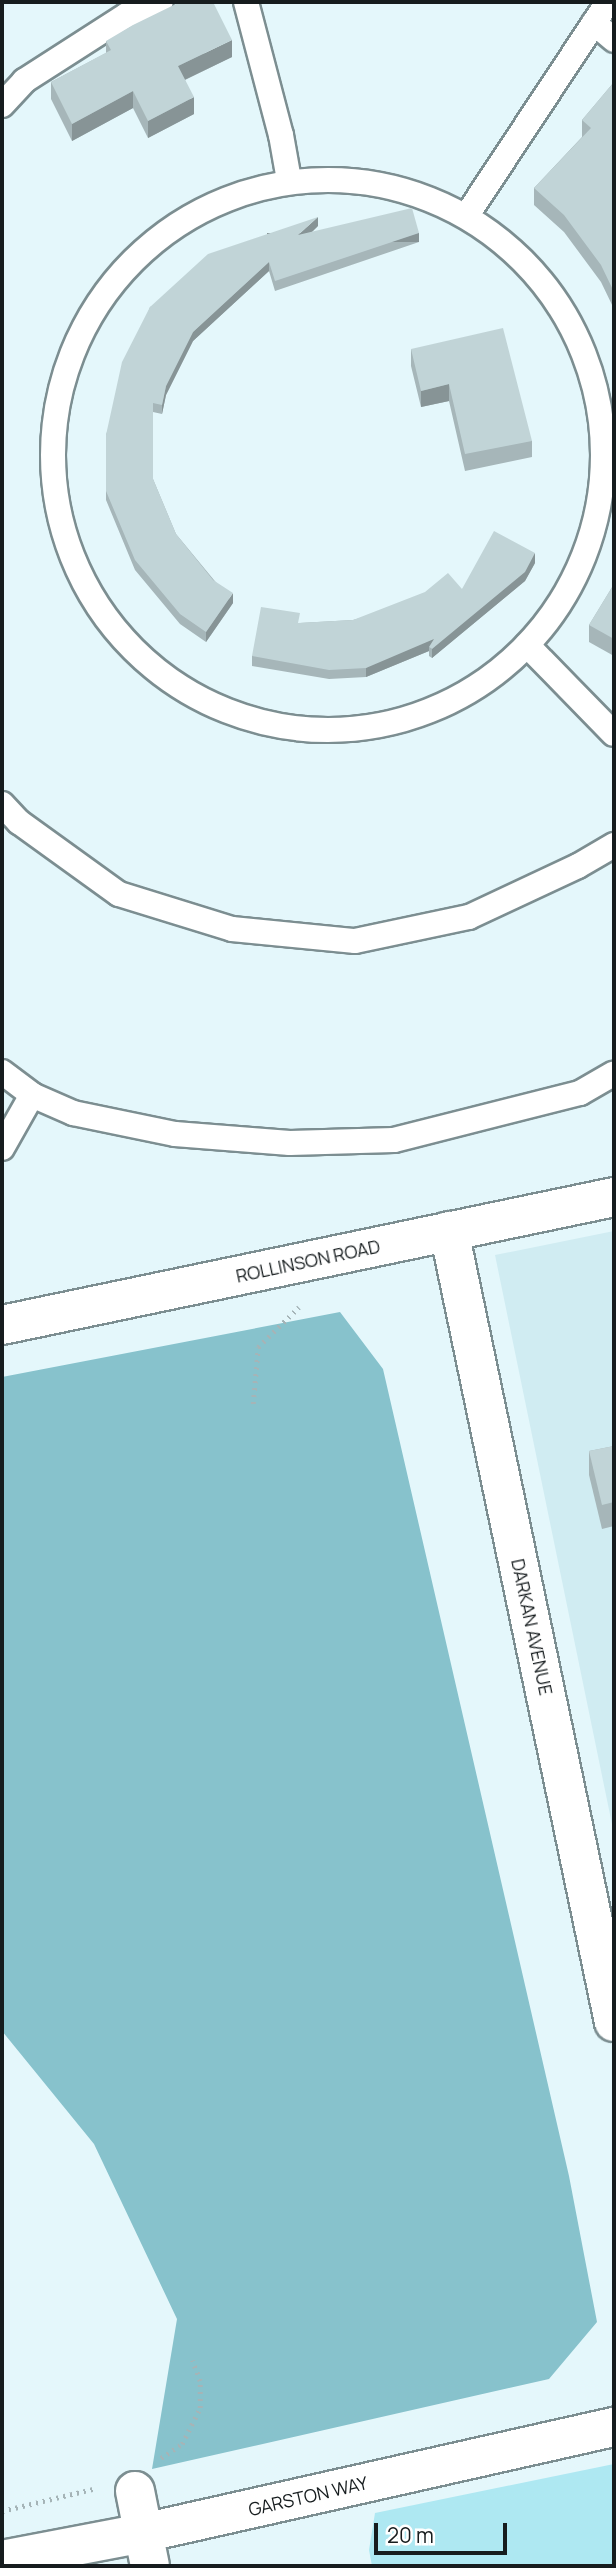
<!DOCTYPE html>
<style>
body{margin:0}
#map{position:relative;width:616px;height:2568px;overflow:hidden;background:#e4f7fb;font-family:Manrope,sans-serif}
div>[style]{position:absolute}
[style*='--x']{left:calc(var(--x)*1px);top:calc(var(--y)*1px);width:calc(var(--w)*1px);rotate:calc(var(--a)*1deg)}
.built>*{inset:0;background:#d0ecf2}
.green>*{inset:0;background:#aee8f2}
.forest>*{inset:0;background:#87c2cc}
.path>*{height:4.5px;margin-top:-2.25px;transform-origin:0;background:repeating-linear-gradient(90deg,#a5b4b7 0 2px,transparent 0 7px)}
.roads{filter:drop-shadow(2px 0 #7c8e91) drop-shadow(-2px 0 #7c8e91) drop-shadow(0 2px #7c8e91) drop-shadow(0 -2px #7c8e91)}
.service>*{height:24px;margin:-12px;padding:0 12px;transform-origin:12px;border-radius:12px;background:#fff}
.service>.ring{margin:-12px;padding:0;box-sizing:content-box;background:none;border:24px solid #fff;border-radius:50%}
.minor>*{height:38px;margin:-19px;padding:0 19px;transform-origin:19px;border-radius:19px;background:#fff}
.tertiary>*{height:38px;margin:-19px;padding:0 19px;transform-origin:19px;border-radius:19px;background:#fff}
.wall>*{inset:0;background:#a6b6b9}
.shaded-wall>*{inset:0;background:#879496;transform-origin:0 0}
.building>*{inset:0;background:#c1d4d7}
span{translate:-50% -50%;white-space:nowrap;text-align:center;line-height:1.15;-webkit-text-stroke:5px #fff;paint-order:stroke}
.street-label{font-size:18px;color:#161c1e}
.frame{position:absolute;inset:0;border:4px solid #161c1e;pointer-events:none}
.scale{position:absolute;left:374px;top:2523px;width:133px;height:32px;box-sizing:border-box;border:4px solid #161c1e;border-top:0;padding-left:9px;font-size:21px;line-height:24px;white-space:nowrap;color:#161c1e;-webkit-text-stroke:5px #fff;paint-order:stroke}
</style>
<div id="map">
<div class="built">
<i style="clip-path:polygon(614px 1231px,614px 1834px,495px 1255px)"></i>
</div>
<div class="green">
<i style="clip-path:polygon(614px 2464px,614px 2566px,372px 2566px,369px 2550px,375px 2513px)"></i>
</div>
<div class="forest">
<i style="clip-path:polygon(340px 1312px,383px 1369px,569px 2176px,597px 2322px,549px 2379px,152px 2469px,177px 2319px,94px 2144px,2px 2031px,2px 1377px)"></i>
</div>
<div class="path">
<i style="--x:253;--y:1404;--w:57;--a:-85"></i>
<i style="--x:258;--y:1347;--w:57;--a:-44.3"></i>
<i style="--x:161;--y:2458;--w:25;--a:-34"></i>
<i style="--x:182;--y:2444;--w:40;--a:-63.4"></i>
<i style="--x:200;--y:2408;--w:27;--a:-90"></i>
<i style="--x:200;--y:2381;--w:22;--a:-111"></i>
<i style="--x:2;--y:2511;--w:94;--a:-13.6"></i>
</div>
<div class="roads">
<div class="service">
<i style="--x:246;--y:2;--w:138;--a:75.3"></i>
<i style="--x:281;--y:135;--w:46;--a:79.9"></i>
<i style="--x:594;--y:23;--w:26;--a:40"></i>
<i style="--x:2;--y:105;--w:33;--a:-47"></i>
<i style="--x:24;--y:81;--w:122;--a:-32.7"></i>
<i style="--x:127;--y:15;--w:36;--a:-21"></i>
<i class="ring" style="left:53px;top:180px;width:526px;height:526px"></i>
<i style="--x:471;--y:209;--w:248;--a:-56.5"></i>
<i style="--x:527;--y:645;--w:124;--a:45.7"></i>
<i style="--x:2;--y:804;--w:25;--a:47"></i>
<i style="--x:19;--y:822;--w:123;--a:35.8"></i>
<i style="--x:119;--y:894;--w:118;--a:17.2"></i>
<i style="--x:232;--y:929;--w:124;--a:5.6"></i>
<i style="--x:355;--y:941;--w:116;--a:-11.9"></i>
<i style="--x:469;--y:917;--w:120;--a:-25.1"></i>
<i style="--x:578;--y:866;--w:42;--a:-30.3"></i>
<i style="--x:2;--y:1072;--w:38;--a:37"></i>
<i style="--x:32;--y:1095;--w:45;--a:23.7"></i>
<i style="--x:73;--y:1113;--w:104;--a:11.6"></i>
<i style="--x:175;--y:1134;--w:115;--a:4.5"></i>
<i style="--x:290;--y:1143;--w:104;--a:-1.7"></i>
<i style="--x:394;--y:1140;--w:192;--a:-14.2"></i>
<i style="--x:580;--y:1093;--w:39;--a:-30"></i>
<i style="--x:2;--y:1148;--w:61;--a:-60.5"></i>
</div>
<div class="minor">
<i style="--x:449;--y:1231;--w:808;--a:78.22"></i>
<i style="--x:135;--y:2491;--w:76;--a:78.7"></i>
</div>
<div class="tertiary">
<i style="--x:2;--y:1325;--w:625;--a:-11.81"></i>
<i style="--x:2;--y:2560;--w:144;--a:-10.8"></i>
<i style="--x:143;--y:2533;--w:483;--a:-12.7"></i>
</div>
</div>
<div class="wall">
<i style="clip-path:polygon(106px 41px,232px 57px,185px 80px,194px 114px,148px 138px,133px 108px,72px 141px,51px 99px,51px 82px,106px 53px)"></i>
<i style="clip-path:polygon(614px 82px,614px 309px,601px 282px,564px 232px,534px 205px,534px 188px,582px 137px,582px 120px)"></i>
<i style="clip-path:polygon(318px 226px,312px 232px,419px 242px,275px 291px,269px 271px,193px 341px,166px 395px,162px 414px,153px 412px,153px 479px,176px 534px,233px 603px,206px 642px,180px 624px,135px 570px,106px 500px,106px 435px,150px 307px)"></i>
<i style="clip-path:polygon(411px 349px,532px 441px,532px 457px,465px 471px,449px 401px,421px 407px,411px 366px)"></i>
<i style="clip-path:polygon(535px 563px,525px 581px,432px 658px,429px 656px,429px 651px,366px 677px,329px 679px,252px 666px,252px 656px,300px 623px,353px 620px,462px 589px)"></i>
<i style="clip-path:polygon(614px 584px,614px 656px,589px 642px,589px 625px)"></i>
<i style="clip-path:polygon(614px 1446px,614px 1526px,602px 1529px,589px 1475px,589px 1451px)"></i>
</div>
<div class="shaded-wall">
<i style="clip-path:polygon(232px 40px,232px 57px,178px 83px,178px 66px)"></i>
<i style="clip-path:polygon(133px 91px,133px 108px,72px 141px,72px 124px)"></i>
<i style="clip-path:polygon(194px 97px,194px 114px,148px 138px,148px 121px)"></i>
<i style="clip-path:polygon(318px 217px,318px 226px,298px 245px,298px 235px)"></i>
<i style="left:419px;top:233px;width:9px;height:152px;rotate:90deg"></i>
<i style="clip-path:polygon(269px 262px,269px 271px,193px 341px,166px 395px,162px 414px,162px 405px,166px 386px,193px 332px)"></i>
<i style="clip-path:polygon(449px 384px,449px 401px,421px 407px,421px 391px)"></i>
<i style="clip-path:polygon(535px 553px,535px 563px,525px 581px,432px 658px,432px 649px,429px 647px,429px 651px,366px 677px,366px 668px)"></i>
<i style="clip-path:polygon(233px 593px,233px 603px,206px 642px,206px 632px)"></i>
</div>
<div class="building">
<i style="clip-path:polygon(180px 2px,213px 2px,232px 40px,178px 66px,194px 97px,148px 121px,133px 91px,72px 124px,51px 82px,111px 50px,106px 41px,133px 25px)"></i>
<i style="clip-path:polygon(614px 82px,614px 292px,601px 265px,564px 215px,534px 188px,591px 128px,582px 120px)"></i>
<i style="clip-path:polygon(412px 208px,419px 233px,275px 281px,269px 262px,193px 332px,166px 386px,162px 405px,153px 403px,153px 479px,176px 534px,213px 580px,233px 593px,206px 632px,180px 614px,135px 560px,106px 491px,106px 435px,122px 362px,150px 307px,208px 254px,318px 217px,298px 235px)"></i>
<i style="clip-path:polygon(503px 328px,532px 441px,465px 454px,449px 384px,421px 391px,411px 349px)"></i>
<i style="clip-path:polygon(494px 531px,535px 553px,525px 572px,432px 649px,429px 647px,434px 639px,366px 668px,329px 670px,252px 656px,261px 607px,300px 613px,298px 623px,353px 620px,425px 592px,448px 573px,462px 589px)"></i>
<i style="clip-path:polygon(614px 584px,614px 639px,589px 625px)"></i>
<i style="clip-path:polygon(614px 1446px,614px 1502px,602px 1505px,589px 1451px)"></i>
</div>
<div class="street-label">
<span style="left:308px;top:1261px;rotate:-12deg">ROLLINSON ROAD</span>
<span style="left:532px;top:1627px;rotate:78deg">DARKAN AVENUE</span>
<span style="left:308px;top:2496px;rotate:-13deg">GARSTON WAY</span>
</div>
<div class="frame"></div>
<div class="scale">20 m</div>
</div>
